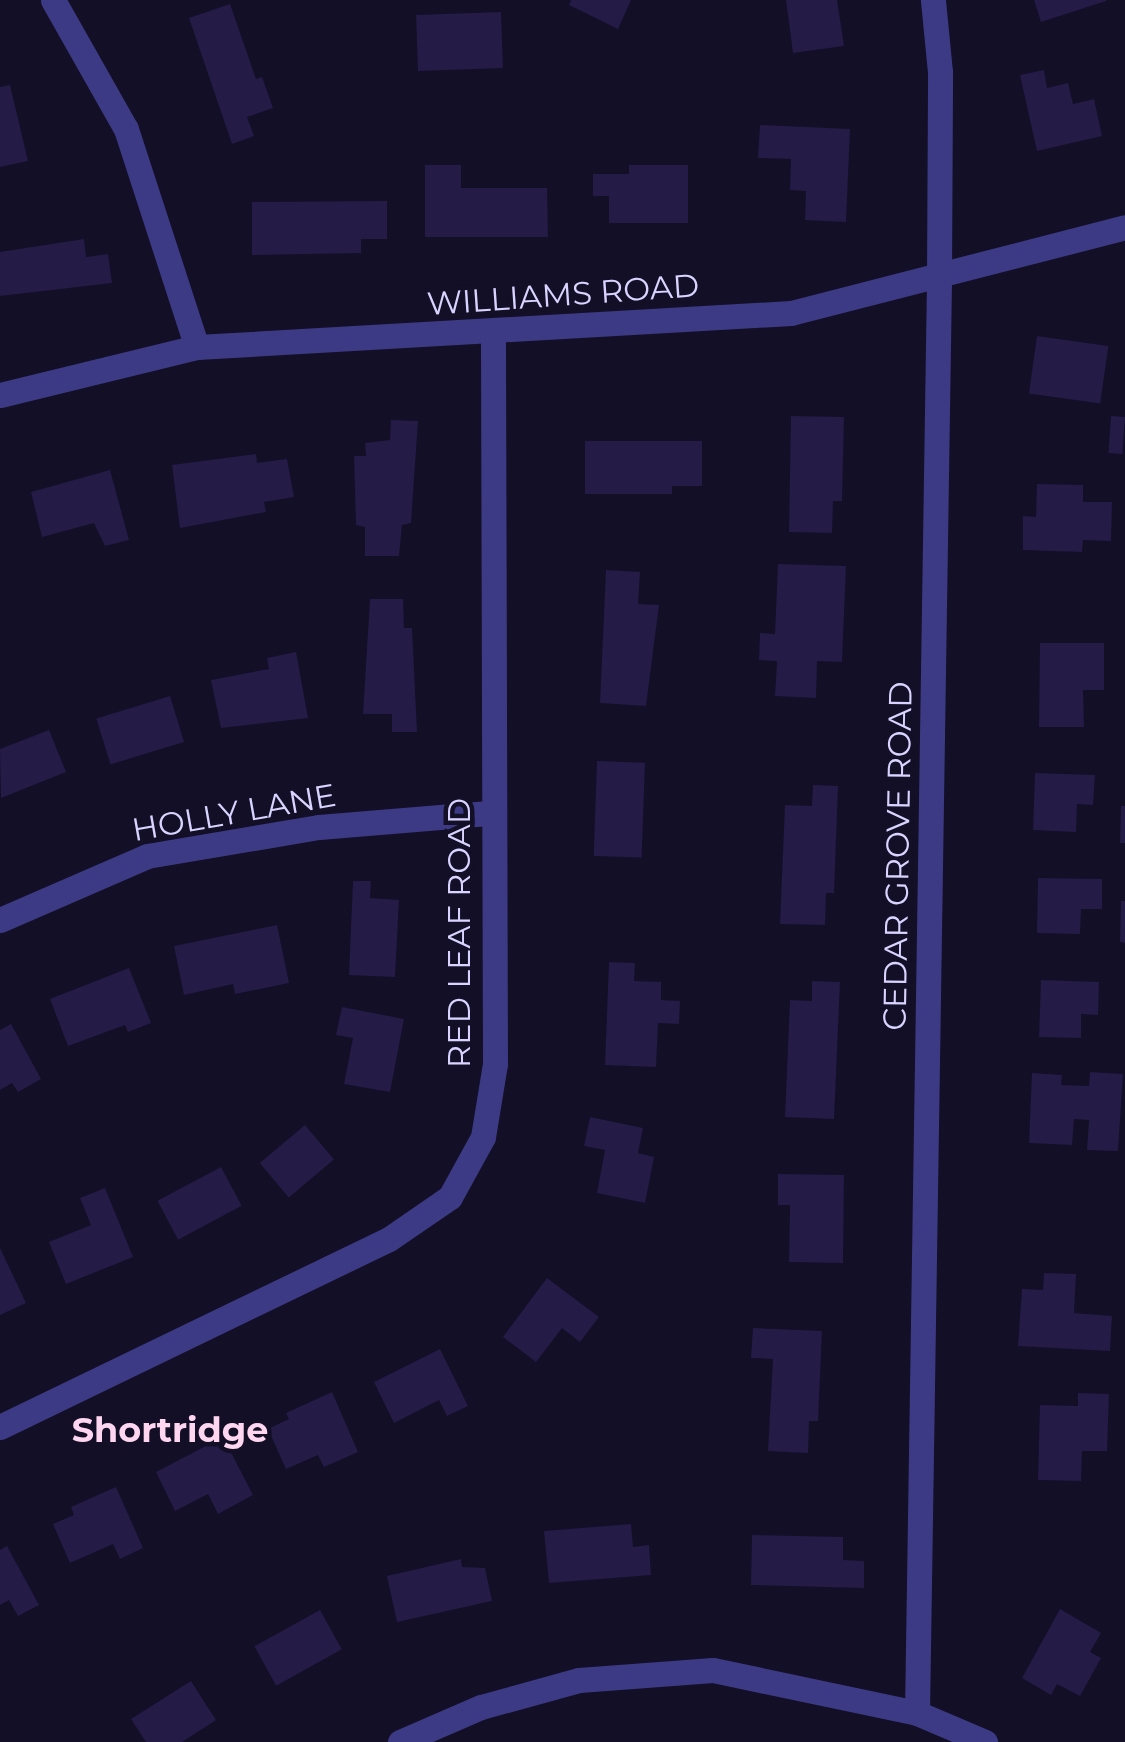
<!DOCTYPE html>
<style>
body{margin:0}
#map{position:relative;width:1125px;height:1742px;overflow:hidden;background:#130f26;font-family:Montserrat,sans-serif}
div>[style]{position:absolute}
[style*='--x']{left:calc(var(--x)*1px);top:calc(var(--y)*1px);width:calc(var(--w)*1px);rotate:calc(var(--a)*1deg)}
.building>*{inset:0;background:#241b47;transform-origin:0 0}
.minor>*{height:25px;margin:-12.5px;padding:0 12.5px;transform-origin:12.5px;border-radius:12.5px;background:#3d3a85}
span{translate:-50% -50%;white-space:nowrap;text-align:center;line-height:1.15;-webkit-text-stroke:9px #130f26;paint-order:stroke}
.street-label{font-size:32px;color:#d9d4ff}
.neighbourhood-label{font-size:35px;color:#ffd6f0;font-weight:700}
</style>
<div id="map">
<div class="building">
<i style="clip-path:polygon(571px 0,631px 0,618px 29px,569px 5px)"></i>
<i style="clip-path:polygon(786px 0,837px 0,844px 46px,793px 53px)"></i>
<i style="clip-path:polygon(1034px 0,1106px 0,1106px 1px,1041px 22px)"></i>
<i style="clip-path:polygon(230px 4px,256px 79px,262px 77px,273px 108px,247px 117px,254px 136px,232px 144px,189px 18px)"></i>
<i style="left:501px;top:12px;width:56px;height:85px;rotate:88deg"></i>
<i style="clip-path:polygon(1044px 70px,1047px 88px,1068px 83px,1073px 104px,1094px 99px,1102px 136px,1037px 151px,1020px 75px)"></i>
<i style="clip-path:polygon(10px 85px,28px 161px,0 167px,0 87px)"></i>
<i style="clip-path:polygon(760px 125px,850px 129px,846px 222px,805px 220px,806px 191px,790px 190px,791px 159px,758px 158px)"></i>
<i style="clip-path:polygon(425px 165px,461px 165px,461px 188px,547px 188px,548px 237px,425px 237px)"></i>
<i style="clip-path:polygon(629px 165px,688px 165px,688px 223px,609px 223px,609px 196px,593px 196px,593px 174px,629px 174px)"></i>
<i style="clip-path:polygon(387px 201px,387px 239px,361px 239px,361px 253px,252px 255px,252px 202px)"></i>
<i style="clip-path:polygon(84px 239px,86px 257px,108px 254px,112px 283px,0 296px,0 252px)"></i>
<i style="left:1037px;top:336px;width:72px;height:58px;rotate:8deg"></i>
<i style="clip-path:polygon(791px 416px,844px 417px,842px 501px,833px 501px,832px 533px,789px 532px)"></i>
<i style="left:1111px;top:416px;width:14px;height:37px;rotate:4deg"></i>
<i style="clip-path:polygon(391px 420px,418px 421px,411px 523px,402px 525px,399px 556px,365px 556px,365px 527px,356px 525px,354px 456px,366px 456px,365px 443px,390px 440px)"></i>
<i style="clip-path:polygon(585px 441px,702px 441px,702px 486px,672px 486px,672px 494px,585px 494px)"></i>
<i style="clip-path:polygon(256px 454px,257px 463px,287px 459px,294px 497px,264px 502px,266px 512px,180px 528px,172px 465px)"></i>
<i style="clip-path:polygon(110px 470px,129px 540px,105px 546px,94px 523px,42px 537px,31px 492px)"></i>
<i style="clip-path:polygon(1037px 484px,1083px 485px,1083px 502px,1112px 502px,1111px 541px,1083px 540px,1082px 552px,1023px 550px,1023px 516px,1036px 517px)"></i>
<i style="clip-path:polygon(778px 564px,846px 566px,842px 662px,817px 661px,816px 698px,775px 696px,777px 661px,759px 660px,760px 633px,775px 634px)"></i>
<i style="clip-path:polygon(606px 570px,640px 572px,638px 604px,659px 605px,646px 706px,600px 703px)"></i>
<i style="clip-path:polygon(370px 599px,403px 599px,404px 628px,412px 628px,417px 732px,392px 732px,392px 714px,363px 714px)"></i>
<i style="clip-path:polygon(1040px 643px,1104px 643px,1104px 690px,1083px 690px,1084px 727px,1039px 727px)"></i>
<i style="clip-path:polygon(296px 652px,308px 718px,221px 728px,211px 680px,269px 669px,267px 658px)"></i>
<i style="left:170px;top:696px;width:48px;height:77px;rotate:73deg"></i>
<i style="clip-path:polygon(49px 730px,66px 772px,1px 798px,0 749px)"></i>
<i style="left:597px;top:761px;width:48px;height:95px;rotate:2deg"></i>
<i style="clip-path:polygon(1035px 773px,1095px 775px,1093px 805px,1077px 804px,1076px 832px,1033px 830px)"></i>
<i style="clip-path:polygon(813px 785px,838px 786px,834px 893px,826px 893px,825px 925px,780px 924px,785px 805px,812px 806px)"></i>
<i style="clip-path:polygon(1121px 806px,1125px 806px,1125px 843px,1120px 843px)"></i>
<i style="clip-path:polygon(1038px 878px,1102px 879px,1102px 909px,1081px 909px,1080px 934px,1037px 933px)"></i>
<i style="clip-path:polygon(353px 881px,371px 881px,370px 898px,399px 900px,395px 977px,349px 975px)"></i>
<i style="clip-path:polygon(1121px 901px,1125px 901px,1125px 943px,1120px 942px)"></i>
<i style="clip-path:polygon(277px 925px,289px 983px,235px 994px,233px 984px,184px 995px,174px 946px)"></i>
<i style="clip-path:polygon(609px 962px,635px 963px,634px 981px,661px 982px,661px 1000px,680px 1001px,679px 1024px,658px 1023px,656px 1067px,605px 1065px)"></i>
<i style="clip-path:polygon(129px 968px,151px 1023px,128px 1032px,125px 1025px,68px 1046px,50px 999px)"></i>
<i style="clip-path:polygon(1041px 980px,1099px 982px,1098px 1015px,1081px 1014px,1081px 1038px,1039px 1037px)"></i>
<i style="clip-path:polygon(812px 981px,840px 982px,834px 1119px,785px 1117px,790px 1000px,812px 1001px)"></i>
<i style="clip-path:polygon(342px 1007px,404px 1019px,390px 1092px,344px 1084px,353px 1038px,336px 1035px)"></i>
<i style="clip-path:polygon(11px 1024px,41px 1079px,18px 1092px,12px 1083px,0 1090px,0 1030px)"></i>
<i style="clip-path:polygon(1090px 1072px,1123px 1074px,1118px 1151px,1087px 1150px,1089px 1120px,1074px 1119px,1072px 1145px,1029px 1143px,1032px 1073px,1062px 1075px,1061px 1085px,1089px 1086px)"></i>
<i style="clip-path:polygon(590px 1117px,643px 1128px,638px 1153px,654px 1157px,645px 1203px,597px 1193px,605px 1150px,584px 1146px)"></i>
<i style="left:305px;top:1125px;width:45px;height:59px;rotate:50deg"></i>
<i style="left:221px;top:1167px;width:44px;height:72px;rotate:62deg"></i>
<i style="clip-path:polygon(778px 1174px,844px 1175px,843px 1263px,789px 1262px,790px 1205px,778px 1205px)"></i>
<i style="clip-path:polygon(105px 1188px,133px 1257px,66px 1284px,49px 1242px,91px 1225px,80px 1198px)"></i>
<i style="clip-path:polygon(0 1248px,26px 1303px,0 1315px)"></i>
<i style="clip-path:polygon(1044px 1273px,1076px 1274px,1074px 1313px,1112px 1316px,1110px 1351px,1018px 1346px,1022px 1289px,1043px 1290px)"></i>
<i style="clip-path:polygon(547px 1278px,599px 1317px,580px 1342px,562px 1328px,536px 1362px,503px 1337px)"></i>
<i style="clip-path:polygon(753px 1328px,822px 1331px,818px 1421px,809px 1421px,808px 1453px,768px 1451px,773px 1359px,751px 1358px)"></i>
<i style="clip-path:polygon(440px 1349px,468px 1406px,447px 1416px,439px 1400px,394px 1423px,374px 1382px)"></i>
<i style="clip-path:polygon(332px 1392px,358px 1452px,324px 1467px,318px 1455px,286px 1469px,268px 1429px,289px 1419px,286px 1413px)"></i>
<i style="clip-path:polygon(1078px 1393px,1109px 1394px,1107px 1451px,1082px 1451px,1081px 1481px,1038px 1480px,1040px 1405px,1078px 1406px)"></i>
<i style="clip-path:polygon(223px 1437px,253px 1495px,218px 1514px,208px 1494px,175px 1511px,156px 1472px)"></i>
<i style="clip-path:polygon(116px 1487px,143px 1548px,120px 1559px,113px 1544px,70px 1563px,53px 1524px,74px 1515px,71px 1507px)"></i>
<i style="clip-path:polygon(631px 1524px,633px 1547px,649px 1545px,651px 1575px,549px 1583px,544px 1531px)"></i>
<i style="clip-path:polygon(752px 1535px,843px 1537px,843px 1560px,864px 1561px,864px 1588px,751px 1585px)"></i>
<i style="clip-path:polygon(7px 1546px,39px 1605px,18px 1616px,9px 1600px,0 1605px,0 1550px)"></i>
<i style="clip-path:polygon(461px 1559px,462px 1567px,485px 1568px,492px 1601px,397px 1622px,387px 1576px)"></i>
<i style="clip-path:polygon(1060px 1609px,1101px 1633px,1090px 1652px,1101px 1658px,1080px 1696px,1057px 1684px,1051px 1695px,1022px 1678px)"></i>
<i style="left:320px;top:1610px;width:45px;height:75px;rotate:61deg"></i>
<i style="clip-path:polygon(191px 1681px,216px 1720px,182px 1742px,146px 1742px,131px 1719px)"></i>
</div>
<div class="minor">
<i style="--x:53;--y:0;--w:148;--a:60.5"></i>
<i style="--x:126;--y:129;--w:229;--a:72"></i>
<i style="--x:0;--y:395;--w:203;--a:-13.7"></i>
<i style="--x:197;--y:347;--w:595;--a:-3.28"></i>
<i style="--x:791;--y:313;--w:345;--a:-14.4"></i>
<i style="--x:0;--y:920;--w:160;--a:-23.5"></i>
<i style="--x:147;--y:856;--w:174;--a:-9.6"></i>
<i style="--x:319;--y:827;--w:173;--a:-4.7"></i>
<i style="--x:0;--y:1427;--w:432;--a:-25.8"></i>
<i style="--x:389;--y:1239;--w:74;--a:-34.5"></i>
<i style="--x:450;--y:1197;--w:68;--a:-61.2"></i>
<i style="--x:483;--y:1137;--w:74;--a:-80.7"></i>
<i style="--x:495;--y:1064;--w:730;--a:-90.16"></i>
<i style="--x:917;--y:1713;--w:1435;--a:-89.12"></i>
<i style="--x:939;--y:278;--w:206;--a:-89.7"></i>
<i style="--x:940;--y:72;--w:72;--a:-95.6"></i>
<i style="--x:400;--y:1742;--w:88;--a:-23.4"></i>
<i style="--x:481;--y:1707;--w:102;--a:-15.4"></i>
<i style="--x:579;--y:1680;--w:134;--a:-4.3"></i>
<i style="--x:713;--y:1670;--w:208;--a:11.9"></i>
<i style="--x:917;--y:1713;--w:74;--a:23.1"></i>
</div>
<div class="street-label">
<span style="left:563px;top:295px;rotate:-4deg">WILLIAMS ROAD</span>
<span style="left:234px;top:813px;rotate:-10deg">HOLLY LANE</span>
<span style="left:898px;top:856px;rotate:-89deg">CEDAR GROVE ROAD</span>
<span style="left:459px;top:933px;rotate:-90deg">RED LEAF ROAD</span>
</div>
<div class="neighbourhood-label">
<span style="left:170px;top:1430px">Shortridge</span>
</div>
</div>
